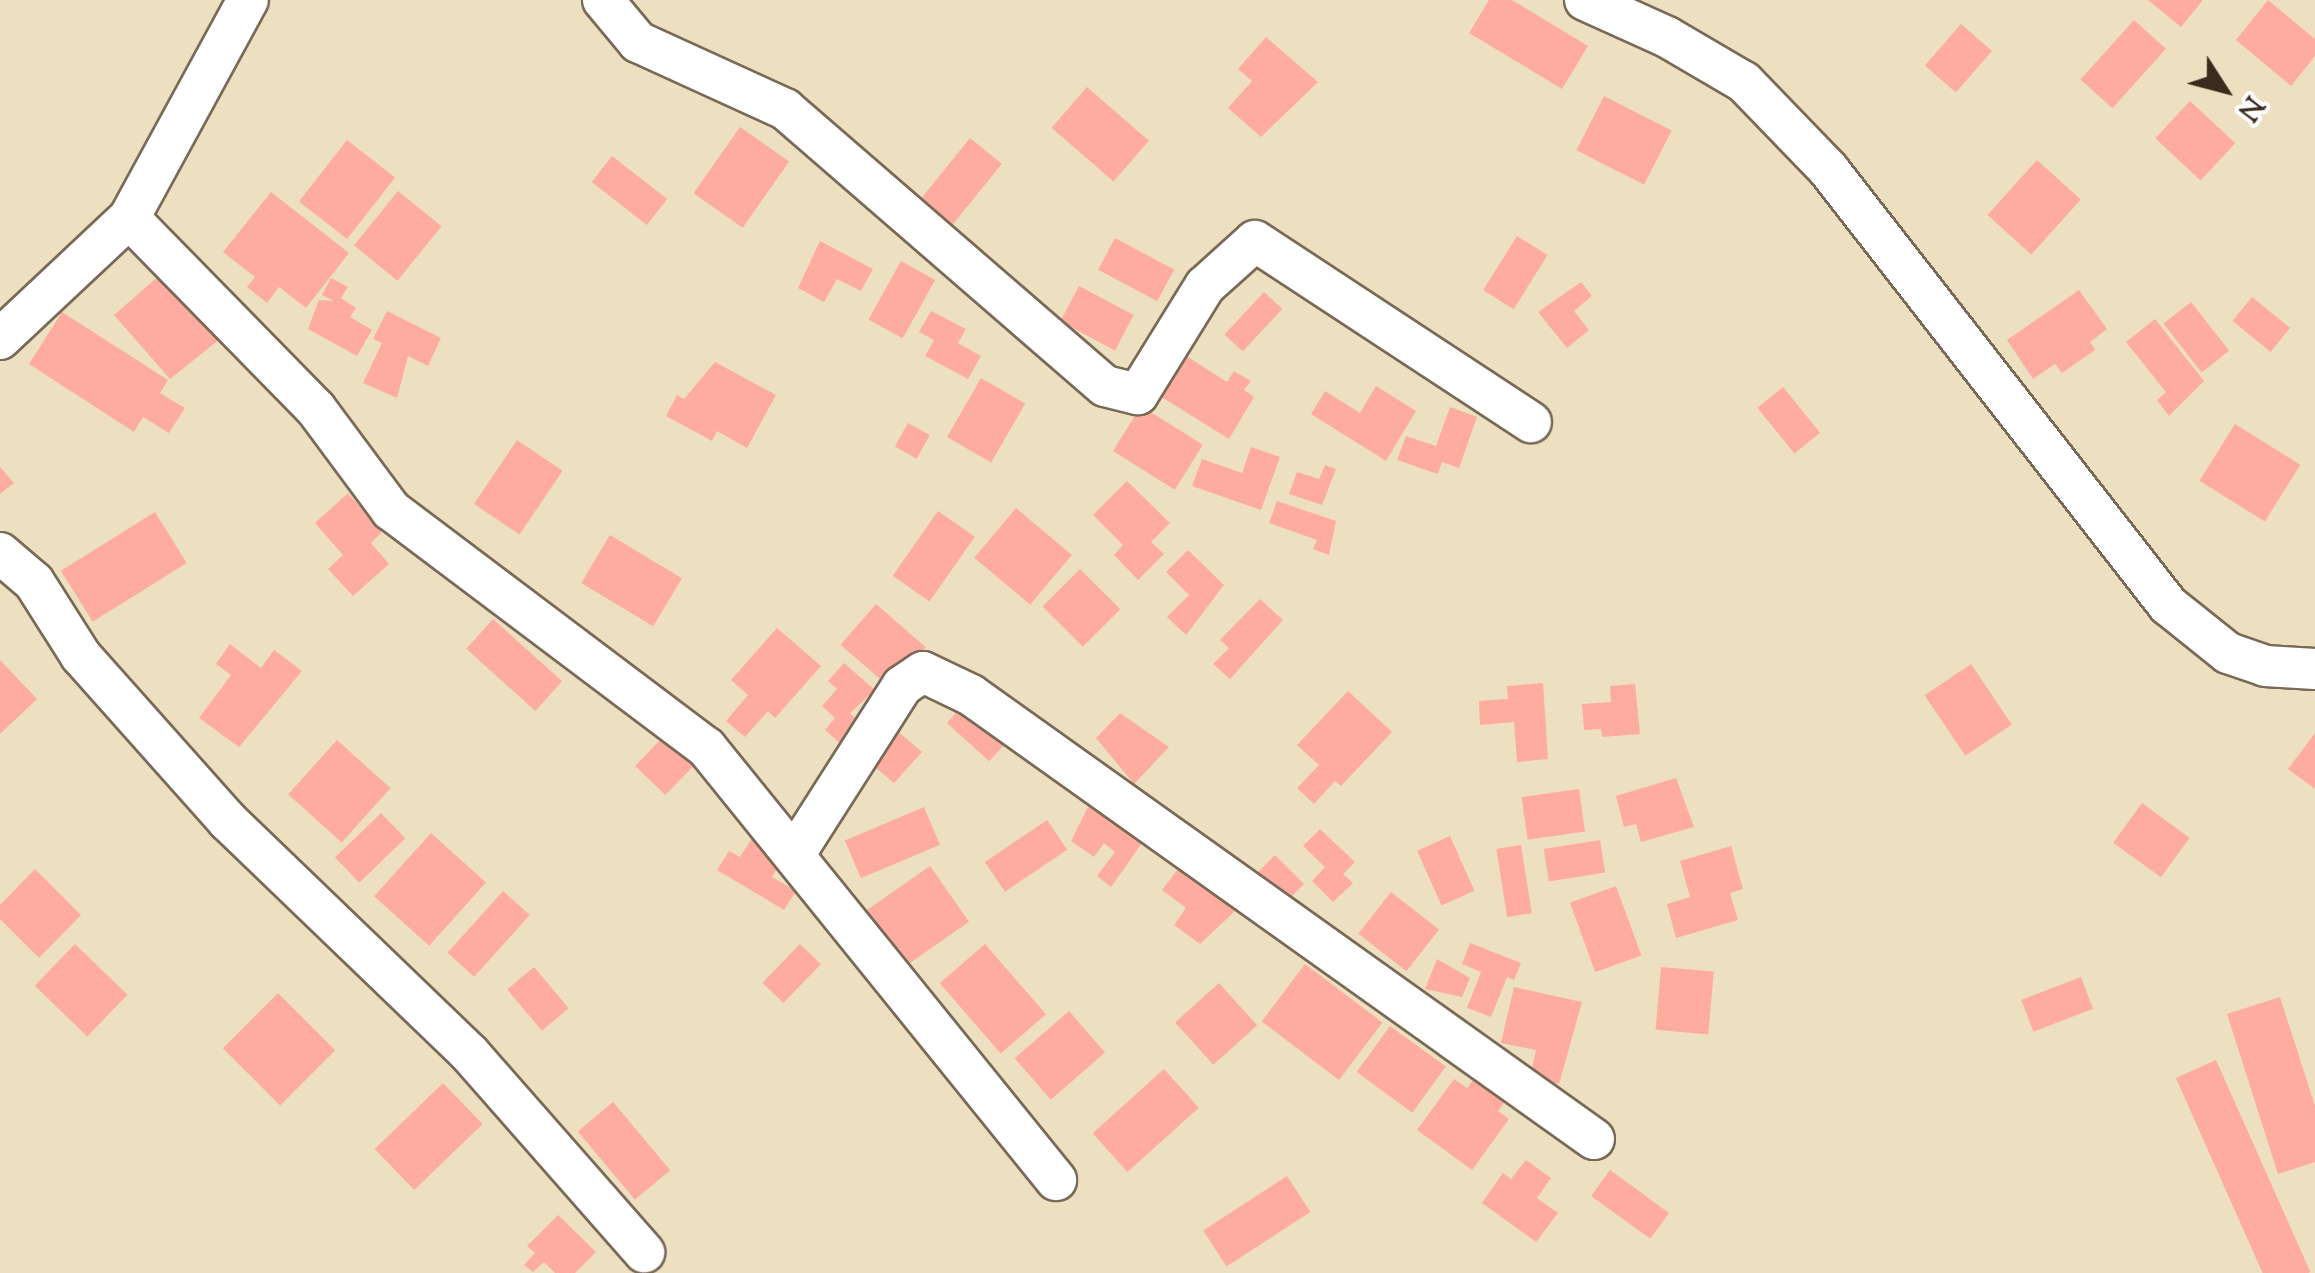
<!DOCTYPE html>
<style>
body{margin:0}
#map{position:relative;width:2315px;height:1273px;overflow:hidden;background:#ede0c0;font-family:"Sorts Mill Goudy",serif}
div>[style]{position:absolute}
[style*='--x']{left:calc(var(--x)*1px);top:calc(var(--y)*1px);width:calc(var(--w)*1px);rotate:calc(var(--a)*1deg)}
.building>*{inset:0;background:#feac9f;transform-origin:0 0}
.roads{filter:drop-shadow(2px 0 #796a57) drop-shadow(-2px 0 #796a57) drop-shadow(0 2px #796a57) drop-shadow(0 -2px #796a57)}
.minor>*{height:40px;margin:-20px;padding:0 20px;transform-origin:20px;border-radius:20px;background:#fff}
span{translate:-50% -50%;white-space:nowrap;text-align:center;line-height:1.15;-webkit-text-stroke:9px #fff;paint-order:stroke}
.north{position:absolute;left:2175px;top:40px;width:100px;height:100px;-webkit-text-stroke:8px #fff;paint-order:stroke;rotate:126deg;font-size:28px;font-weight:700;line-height:40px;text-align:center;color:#3b2a1e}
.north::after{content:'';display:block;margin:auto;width:35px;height:45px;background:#3b2a1e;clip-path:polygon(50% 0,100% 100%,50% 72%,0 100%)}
</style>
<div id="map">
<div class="building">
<i style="clip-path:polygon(1489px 0,1512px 0,1588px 46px,1562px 89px,1469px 33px)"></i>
<i style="clip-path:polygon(2148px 0,2203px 0,2181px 27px)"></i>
<i style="clip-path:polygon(2268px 0,2315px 39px,2315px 56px,2291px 86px,2236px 40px)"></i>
<i style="left:2134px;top:20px;width:43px;height:80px;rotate:42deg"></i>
<i style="left:1961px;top:24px;width:41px;height:55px;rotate:41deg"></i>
<i style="clip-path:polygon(1266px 37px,1318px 82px,1261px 137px,1228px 108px,1252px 81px,1238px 69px)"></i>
<i style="left:1087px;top:87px;width:82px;height:54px;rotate:41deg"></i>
<i style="left:1604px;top:96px;width:76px;height:61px;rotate:27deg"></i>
<i style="left:2190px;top:101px;width:62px;height:51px;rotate:43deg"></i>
<i style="left:740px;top:127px;width:60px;height:81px;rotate:35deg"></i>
<i style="left:970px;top:138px;width:41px;height:80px;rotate:39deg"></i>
<i style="left:347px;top:140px;width:61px;height:78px;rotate:38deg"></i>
<i style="left:612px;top:156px;width:70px;height:33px;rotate:38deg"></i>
<i style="left:2037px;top:160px;width:59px;height:74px;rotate:42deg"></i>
<i style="left:398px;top:191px;width:56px;height:70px;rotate:39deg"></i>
<i style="clip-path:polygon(271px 192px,349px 253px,306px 308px,279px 287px,267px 303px,247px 287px,255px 277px,223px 252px)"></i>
<i style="left:1517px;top:236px;width:36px;height:64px;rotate:32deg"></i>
<i style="left:1115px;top:238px;width:67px;height:36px;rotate:28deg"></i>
<i style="clip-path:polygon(820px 241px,873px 269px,861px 291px,837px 279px,824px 302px,798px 288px)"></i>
<i style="left:901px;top:261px;width:39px;height:67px;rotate:29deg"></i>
<i style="clip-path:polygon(160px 275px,210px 332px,222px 322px,230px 331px,170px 379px,114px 315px)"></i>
<i style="clip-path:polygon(331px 278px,348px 287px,341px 298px,356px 308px,350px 317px,372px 330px,357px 356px,308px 329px,319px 300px,334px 301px,322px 295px)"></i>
<i style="clip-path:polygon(1581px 282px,1592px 296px,1574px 311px,1589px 330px,1567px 348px,1538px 312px)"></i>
<i style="left:1079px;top:286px;width:62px;height:40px;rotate:28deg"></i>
<i style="clip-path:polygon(2079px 290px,2107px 329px,2090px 342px,2095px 350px,2062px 373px,2055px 364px,2033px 379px,2007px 340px)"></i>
<i style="left:1264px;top:292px;width:25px;height:58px;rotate:43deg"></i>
<i style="left:2252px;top:297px;width:49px;height:31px;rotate:39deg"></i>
<i style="left:2191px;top:302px;width:62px;height:35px;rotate:52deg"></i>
<i style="clip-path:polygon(387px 311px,441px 338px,428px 366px,408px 356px,397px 398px,363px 383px,382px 343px,373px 339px)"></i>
<i style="clip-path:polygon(931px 311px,966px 329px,958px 343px,981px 356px,968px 379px,925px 356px,934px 340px,919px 332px)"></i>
<i style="clip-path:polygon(62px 312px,168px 380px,160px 393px,185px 408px,169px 433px,143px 417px,134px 432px,29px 364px)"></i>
<i style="clip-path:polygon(2155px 319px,2204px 381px,2169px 416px,2157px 400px,2166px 392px,2126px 342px)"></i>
<i style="clip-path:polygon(1180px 352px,1227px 382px,1234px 371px,1251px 381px,1244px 390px,1254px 397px,1229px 439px,1155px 393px)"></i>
<i style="clip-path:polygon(715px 362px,776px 395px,747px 448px,717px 431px,712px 441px,666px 416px,677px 395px,684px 399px)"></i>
<i style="left:981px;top:378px;width:51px;height:68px;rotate:30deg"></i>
<i style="clip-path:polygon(1376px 386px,1416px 411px,1386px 461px,1311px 414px,1325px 391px,1360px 413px)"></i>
<i style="left:1783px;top:387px;width:59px;height:33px;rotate:51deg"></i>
<i style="left:1141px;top:406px;width:73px;height:53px;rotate:32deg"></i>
<i style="clip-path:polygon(1450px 407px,1477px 417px,1459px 468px,1442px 462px,1438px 474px,1397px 460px,1406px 436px,1436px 446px)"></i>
<i style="left:908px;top:423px;width:25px;height:27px;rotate:29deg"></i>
<i style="left:2235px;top:424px;width:77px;height:67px;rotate:32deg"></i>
<i style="left:517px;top:440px;width:55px;height:77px;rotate:34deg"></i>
<i style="clip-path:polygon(1251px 447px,1280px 457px,1261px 510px,1192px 486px,1202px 459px,1242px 473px)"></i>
<i style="clip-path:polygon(1325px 465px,1336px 469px,1322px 505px,1289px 494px,1297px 472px,1319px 479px)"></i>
<i style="clip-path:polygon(0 467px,14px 483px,0 494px)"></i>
<i style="clip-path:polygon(1127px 481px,1170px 523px,1151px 542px,1164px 554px,1138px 580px,1114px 555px,1123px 545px,1093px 515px)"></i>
<i style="clip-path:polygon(348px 493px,382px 532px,371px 543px,389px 564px,353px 596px,328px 569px,343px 555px,315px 523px)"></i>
<i style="clip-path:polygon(1277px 501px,1336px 521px,1329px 555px,1313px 549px,1317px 540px,1269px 523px)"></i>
<i style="left:1016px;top:508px;width:73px;height:65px;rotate:40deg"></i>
<i style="left:938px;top:511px;width:45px;height:79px;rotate:35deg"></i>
<i style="left:155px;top:512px;width:60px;height:111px;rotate:58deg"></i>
<i style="left:610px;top:535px;width:84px;height:56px;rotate:31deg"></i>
<i style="clip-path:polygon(1188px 550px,1224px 585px,1186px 635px,1167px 617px,1189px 595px,1166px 572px)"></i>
<i style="left:1080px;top:569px;width:57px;height:53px;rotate:45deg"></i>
<i style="clip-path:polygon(1260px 599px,1283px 620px,1230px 679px,1213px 664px,1229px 648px,1220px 640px)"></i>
<i style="left:876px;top:604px;width:66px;height:54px;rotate:41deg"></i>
<i style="left:493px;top:619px;width:93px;height:40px;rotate:42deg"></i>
<i style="clip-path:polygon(777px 628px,821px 666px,775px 718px,768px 711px,745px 737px,726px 721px,748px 695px,731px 680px)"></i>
<i style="clip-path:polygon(230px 644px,261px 668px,274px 650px,302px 671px,239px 747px,199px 718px,231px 675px,216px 664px)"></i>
<i style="clip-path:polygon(0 660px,37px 699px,0 734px)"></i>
<i style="clip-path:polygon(844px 663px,875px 690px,850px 713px,862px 724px,843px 746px,825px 730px,835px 718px,822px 706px,837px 689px,828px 681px)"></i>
<i style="left:1971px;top:664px;width:73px;height:56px;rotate:56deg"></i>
<i style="clip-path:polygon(1543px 683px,1548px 759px,1517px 762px,1514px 722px,1480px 725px,1479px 701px,1508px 699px,1507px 686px)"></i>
<i style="clip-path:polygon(1635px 684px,1640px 734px,1602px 737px,1601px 729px,1584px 730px,1582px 704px,1611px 702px,1610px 686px)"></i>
<i style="clip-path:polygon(1348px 691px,1392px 732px,1341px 786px,1335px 781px,1314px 804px,1297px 788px,1319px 765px,1297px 745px)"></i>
<i style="left:965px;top:703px;width:57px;height:27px;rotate:42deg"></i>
<i style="clip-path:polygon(1120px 713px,1169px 747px,1134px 784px,1096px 738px)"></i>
<i style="clip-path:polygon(888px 723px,922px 752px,894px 783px,875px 767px,881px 758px,867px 746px)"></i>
<i style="clip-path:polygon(2315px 733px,2315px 789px,2288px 769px)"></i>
<i style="left:665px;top:735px;width:42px;height:43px;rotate:44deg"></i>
<i style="left:337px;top:740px;width:72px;height:73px;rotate:42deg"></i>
<i style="clip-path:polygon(1676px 778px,1694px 827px,1641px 842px,1636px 824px,1624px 827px,1616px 796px)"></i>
<i style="left:1579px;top:789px;width:43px;height:58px;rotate:82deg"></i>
<i style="clip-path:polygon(1090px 803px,1142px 843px,1111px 887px,1097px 876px,1115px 852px,1104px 843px,1094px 857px,1071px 841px)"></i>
<i style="left:2142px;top:803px;width:59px;height:49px;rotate:36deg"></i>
<i style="left:924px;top:807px;width:41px;height:86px;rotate:67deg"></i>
<i style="left:381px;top:813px;width:35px;height:64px;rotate:46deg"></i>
<i style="left:1047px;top:820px;width:36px;height:75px;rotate:56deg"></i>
<i style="clip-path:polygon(1320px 829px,1355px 862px,1343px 874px,1353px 883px,1333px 902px,1312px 881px,1325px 867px,1303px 846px)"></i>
<i style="left:431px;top:833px;width:74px;height:85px;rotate:42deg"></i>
<i style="clip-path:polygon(754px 835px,786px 855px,772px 877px,796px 891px,784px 910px,717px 870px,729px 851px,740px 857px)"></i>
<i style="left:1450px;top:836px;width:60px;height:36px;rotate:66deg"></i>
<i style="left:1600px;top:840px;width:33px;height:57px;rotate:81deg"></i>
<i style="left:1521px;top:845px;width:69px;height:25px;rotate:81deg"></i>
<i style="clip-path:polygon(1731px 846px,1743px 889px,1730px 893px,1738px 920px,1676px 938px,1667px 904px,1690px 897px,1680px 861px)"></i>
<i style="left:1275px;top:855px;width:41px;height:25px;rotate:45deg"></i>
<i style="left:930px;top:866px;width:68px;height:83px;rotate:55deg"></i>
<i style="clip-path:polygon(35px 869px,81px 915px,39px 958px,0 919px,0 905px)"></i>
<i style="clip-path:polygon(1178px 869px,1235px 911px,1200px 944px,1174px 925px,1186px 908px,1162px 890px)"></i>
<i style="left:1616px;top:886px;width:74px;height:49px;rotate:70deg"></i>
<i style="left:503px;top:891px;width:36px;height:83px;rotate:42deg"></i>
<i style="left:1391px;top:892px;width:61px;height:53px;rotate:38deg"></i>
<i style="clip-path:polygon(1470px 943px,1521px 963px,1514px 980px,1507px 977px,1491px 1017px,1467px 1008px,1481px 972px,1462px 964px)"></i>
<i style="left:75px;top:944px;width:73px;height:58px;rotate:44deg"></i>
<i style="left:800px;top:944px;width:29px;height:54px;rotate:44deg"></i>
<i style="left:985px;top:944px;width:93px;height:60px;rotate:49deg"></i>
<i style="clip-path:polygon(1437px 959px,1470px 978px,1462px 997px,1425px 989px)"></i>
<i style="left:1305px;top:964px;width:97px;height:72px;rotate:37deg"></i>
<i style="left:534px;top:967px;width:54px;height:35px;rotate:50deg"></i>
<i style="left:1661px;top:967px;width:53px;height:63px;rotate:5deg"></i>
<i style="left:2081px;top:977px;width:34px;height:64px;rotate:69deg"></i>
<i style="left:1219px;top:983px;width:57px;height:59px;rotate:48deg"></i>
<i style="clip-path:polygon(1514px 987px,1582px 1002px,1559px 1084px,1530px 1077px,1536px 1050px,1501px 1043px)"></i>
<i style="left:278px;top:993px;width:81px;height:78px;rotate:45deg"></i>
<i style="clip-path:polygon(2280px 997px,2315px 1106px,2315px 1162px,2278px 1174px,2227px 1014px)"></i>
<i style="left:1069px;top:1011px;width:55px;height:72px;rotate:49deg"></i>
<i style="left:1390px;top:1026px;width:69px;height:57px;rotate:36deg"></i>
<i style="left:2216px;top:1060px;width:232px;height:44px;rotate:66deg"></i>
<i style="left:1164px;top:1069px;width:52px;height:96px;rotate:48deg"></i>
<i style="clip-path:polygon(1478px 1073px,1509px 1096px,1498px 1111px,1509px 1119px,1472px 1170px,1417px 1130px,1454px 1079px,1467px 1088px)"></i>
<i style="left:443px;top:1083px;width:57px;height:95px;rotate:46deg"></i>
<i style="left:613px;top:1102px;width:89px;height:46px;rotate:50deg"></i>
<i style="clip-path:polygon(1526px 1160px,1551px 1178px,1537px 1198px,1558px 1213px,1536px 1242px,1482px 1203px,1503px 1173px,1511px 1179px)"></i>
<i style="left:1610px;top:1170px;width:73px;height:32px;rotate:36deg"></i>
<i style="left:1287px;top:1176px;width:43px;height:100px;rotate:57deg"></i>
<i style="clip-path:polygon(558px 1215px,596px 1252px,575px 1273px,555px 1273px,544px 1262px,533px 1272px,524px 1265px,535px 1253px,527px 1246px)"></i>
</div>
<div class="roads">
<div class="minor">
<i style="--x:603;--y:0;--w:55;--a:50.2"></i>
<i style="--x:638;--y:42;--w:162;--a:24.5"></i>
<i style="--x:785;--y:109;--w:423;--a:40.9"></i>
<i style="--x:1105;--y:386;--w:34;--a:14"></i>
<i style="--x:1138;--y:394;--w:127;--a:-58.2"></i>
<i style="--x:1205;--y:286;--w:67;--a:-42"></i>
<i style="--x:1255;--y:241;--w:330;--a:33.3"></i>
<i style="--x:1585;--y:0;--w:90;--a:24.3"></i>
<i style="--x:1667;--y:37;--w:89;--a:30.3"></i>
<i style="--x:1744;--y:82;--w:121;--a:46"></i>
<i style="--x:1828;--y:169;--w:553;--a:52.05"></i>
<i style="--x:2168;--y:605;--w:77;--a:38.7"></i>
<i style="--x:2228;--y:653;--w:39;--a:19"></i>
<i style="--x:2265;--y:666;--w:50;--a:3.4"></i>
<i style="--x:129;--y:218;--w:267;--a:45.6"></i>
<i style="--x:316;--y:409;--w:126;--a:53.4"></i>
<i style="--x:391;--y:510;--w:394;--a:37"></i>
<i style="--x:706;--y:747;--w:557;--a:51.05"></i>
<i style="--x:0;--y:339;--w:177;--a:-43.2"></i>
<i style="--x:129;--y:218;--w:248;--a:-61.4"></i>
<i style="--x:0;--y:553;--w:45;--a:40.5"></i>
<i style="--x:34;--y:582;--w:88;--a:57.6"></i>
<i style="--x:81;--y:656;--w:221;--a:48.3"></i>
<i style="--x:228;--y:821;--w:336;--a:43.9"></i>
<i style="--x:470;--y:1054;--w:264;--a:48.7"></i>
<i style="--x:796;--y:852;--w:197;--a:-57.4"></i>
<i style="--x:902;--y:686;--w:25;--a:-34"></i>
<i style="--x:923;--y:672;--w:53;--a:25.6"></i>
<i style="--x:971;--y:695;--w:765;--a:35.48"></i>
</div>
</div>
<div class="north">N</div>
</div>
